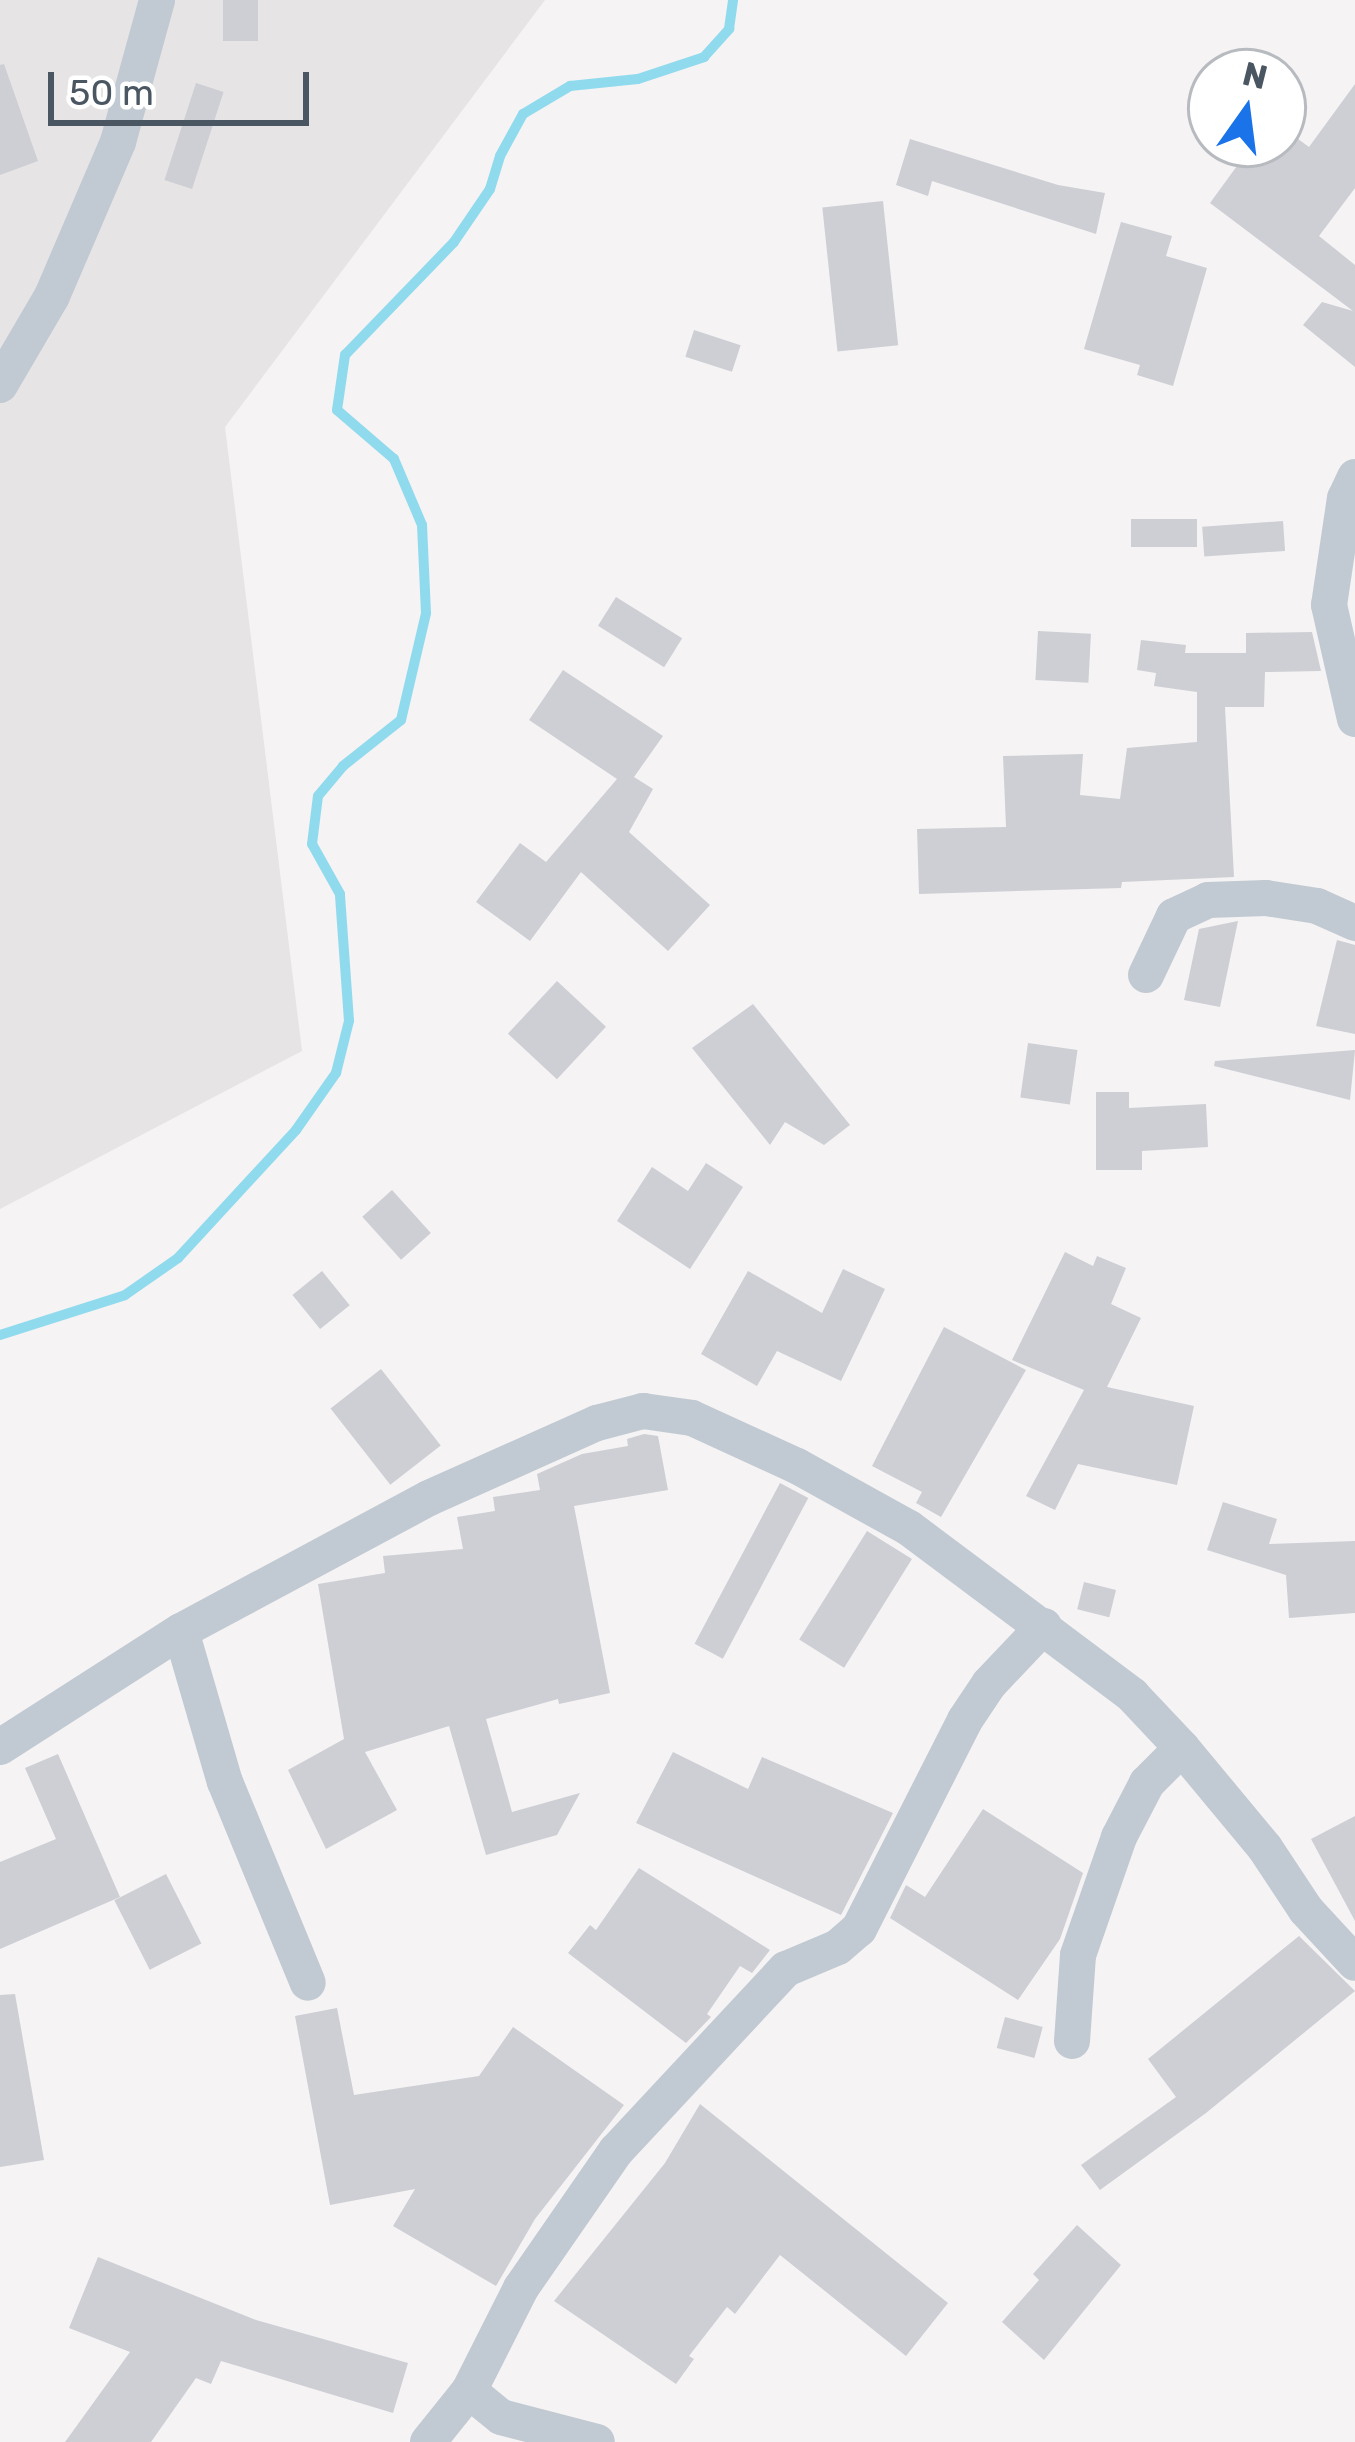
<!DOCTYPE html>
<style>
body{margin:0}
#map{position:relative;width:1355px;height:2442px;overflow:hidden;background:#f5f3f3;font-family:Rubik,sans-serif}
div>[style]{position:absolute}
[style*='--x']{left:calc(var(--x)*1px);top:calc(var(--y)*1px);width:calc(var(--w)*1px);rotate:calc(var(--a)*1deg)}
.education>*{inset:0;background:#e6e4e5}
.stream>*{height:10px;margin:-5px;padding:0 5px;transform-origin:5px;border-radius:5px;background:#90daee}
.building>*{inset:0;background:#cdcfd5;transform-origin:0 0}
.street>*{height:36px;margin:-18px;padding:0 18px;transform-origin:18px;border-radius:18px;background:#c1cad2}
span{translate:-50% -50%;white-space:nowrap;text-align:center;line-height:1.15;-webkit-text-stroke:9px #fff;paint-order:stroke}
.north{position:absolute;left:1187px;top:48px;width:120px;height:120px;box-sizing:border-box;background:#fff;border:3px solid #b7bbc0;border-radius:50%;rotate:14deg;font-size:33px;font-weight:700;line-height:48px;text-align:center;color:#4a5661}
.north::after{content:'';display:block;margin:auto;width:42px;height:54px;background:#1a73e8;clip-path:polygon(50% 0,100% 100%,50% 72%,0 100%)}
.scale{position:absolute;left:48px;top:72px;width:261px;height:54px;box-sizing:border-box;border:6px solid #4a5661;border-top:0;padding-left:15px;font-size:36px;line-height:42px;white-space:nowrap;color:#4a5661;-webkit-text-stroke:9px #fff;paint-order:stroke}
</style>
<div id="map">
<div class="education">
<i style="clip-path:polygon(0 0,545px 0,225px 427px,302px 1051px,0 1209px)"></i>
</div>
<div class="stream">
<i style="--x:0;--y:1335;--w:131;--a:-17.7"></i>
<i style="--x:125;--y:1295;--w:65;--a:-34.9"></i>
<i style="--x:178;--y:1258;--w:174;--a:-47.3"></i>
<i style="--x:296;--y:1130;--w:70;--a:-54.9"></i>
<i style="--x:336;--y:1073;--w:54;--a:-76"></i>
<i style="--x:349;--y:1021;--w:127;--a:-94.1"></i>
<i style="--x:340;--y:894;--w:57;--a:-119.2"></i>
<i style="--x:312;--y:844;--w:48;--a:-82.9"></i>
<i style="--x:318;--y:796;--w:39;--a:-50"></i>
<i style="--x:343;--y:766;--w:74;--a:-38.4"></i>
<i style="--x:401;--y:720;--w:110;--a:-76.8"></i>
<i style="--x:426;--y:613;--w:88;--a:-92.6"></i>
<i style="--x:422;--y:525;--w:72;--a:-113"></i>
<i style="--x:394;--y:459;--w:75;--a:-139.3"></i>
<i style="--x:337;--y:410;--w:56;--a:-81.7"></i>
<i style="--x:345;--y:355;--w:157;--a:-46"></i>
<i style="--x:454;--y:242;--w:64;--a:-55.8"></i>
<i style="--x:490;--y:189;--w:34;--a:-73"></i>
<i style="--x:500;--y:156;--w:48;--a:-61.3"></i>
<i style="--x:523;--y:114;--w:55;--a:-30.8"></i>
<i style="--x:570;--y:86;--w:68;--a:-5.9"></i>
<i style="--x:638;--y:79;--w:70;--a:-18.4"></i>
<i style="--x:704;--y:57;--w:38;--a:-48"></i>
<i style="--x:729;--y:29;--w:29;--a:-82"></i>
</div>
<div class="building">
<i style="left:223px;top:0;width:35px;height:41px"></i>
<i style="clip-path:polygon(4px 64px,38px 161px,0 175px,0 65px)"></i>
<i style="left:196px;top:83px;width:29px;height:102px;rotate:18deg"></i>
<i style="clip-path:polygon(1355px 84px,1355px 188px,1319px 236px,1355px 265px,1355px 367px,1303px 325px,1322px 302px,1353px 311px,1210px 203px,1253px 144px,1283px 144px,1283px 128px,1309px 147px)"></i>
<i style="clip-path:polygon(910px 139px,1058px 185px,1105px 193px,1096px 234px,932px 181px,928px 196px,896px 185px)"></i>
<i style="left:883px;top:201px;width:145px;height:61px;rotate:84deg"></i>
<i style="clip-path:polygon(1121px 222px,1172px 236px,1166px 256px,1207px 268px,1173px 386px,1137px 375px,1140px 365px,1084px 349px)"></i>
<i style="left:694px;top:330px;width:49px;height:28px;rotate:18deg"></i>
<i style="left:1131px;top:519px;width:66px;height:28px"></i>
<i style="left:1283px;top:521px;width:30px;height:81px;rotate:86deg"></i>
<i style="left:616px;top:597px;width:78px;height:34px;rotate:32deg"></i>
<i style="left:1038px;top:631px;width:53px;height:49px;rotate:3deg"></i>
<i style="clip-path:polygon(1312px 632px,1321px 671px,1265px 672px,1264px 707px,1225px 707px,1234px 877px,1122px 882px,1121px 888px,919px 894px,917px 829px,1006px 827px,1003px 756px,1083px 754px,1080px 795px,1120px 799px,1127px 748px,1197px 742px,1197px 692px,1154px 686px,1156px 673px,1137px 670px,1141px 640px,1186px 645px,1185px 653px,1246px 653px,1246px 633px)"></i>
<i style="clip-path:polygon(563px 670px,663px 736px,634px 777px,653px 789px,629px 832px,710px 905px,668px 951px,581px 872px,530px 941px,476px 902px,520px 843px,546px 862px,617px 779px,529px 720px)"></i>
<i style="clip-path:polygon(1238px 921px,1220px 1007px,1184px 1000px,1199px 929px)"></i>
<i style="clip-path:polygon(1337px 940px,1355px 945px,1355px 1034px,1316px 1026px)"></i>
<i style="left:557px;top:981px;width:67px;height:72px;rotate:43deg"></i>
<i style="clip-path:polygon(753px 1004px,850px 1125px,824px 1145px,785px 1122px,770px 1145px,692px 1048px)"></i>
<i style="left:1028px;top:1043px;width:50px;height:55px;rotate:8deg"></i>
<i style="clip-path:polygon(1355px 1050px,1350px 1100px,1214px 1066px,1215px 1061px)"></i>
<i style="clip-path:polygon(1096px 1092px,1129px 1092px,1129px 1108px,1206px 1104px,1208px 1147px,1142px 1151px,1142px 1170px,1096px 1170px)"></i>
<i style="clip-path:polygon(706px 1163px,743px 1187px,690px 1269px,617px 1221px,652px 1167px,688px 1191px)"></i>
<i style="left:392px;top:1190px;width:58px;height:40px;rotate:48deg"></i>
<i style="clip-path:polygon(1065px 1252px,1093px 1266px,1097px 1256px,1126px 1268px,1111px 1304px,1141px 1318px,1107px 1387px,1194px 1406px,1177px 1485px,1078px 1464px,1055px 1510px,1026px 1496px,1084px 1390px,1012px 1360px)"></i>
<i style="clip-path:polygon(843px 1269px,885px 1289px,841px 1381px,777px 1351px,757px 1386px,701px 1354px,748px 1271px,822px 1313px)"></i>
<i style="left:322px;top:1271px;width:44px;height:38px;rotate:51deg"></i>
<i style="clip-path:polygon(944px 1327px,1026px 1370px,941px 1517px,916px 1503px,922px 1492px,872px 1466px)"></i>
<i style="left:381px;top:1369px;width:97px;height:64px;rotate:52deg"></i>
<i style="clip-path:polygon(644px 1434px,658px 1436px,668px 1490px,574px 1506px,610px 1693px,559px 1704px,558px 1699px,486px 1719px,512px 1812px,580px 1793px,557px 1835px,486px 1855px,449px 1726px,365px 1752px,397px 1810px,326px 1849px,288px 1770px,344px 1739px,318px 1584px,385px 1573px,383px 1556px,463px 1549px,457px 1517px,495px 1511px,493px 1497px,540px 1490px,537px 1474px,582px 1454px,628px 1446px,627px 1439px)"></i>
<i style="left:780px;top:1483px;width:32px;height:182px;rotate:28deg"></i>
<i style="clip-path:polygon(1223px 1502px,1277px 1519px,1269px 1544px,1355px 1541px,1355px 1613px,1289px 1618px,1286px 1575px,1207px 1550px)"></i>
<i style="left:867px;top:1531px;width:53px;height:128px;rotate:32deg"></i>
<i style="left:1084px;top:1582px;width:33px;height:28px;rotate:14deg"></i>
<i style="clip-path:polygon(673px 1752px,748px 1789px,762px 1757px,893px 1813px,841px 1915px,636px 1823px)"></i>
<i style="clip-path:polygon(58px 1754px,120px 1897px,0 1949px,0 1862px,56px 1839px,25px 1768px)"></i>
<i style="clip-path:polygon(983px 1809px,1083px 1873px,1060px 1939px,1018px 2000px,890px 1918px,906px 1885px,925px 1897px)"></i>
<i style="clip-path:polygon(1355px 1816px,1355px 1921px,1311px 1839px)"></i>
<i style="clip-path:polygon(639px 1868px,770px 1950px,752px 1973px,740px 1966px,707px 2014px,711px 2017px,686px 2043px,568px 1953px,590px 1925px,596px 1930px)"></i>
<i style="left:166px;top:1874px;width:78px;height:58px;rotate:63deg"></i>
<i style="clip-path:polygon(1299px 1936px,1355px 1991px,1206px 2113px,1100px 2190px,1081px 2165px,1176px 2097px,1148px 2059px)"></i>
<i style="clip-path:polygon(15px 1994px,44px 2160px,0 2167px,0 1995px)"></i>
<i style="clip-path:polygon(337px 2008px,354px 2095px,479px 2076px,513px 2027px,624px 2105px,535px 2219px,496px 2286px,393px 2226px,415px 2189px,330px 2205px,295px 2016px)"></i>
<i style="left:1005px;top:2017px;width:39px;height:32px;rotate:15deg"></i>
<i style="clip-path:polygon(700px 2104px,948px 2303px,906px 2356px,780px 2255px,735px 2314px,727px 2307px,689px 2356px,694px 2359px,676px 2384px,554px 2301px,665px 2163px)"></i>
<i style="clip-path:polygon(1077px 2225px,1121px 2265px,1044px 2360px,1002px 2322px,1039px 2280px,1033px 2274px)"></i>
<i style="clip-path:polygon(98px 2257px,256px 2320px,408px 2363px,393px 2413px,221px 2361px,211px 2384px,196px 2378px,151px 2442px,65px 2442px,130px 2352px,69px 2328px)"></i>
</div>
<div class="street">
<i style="--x:0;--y:385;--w:103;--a:-59.7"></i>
<i style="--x:52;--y:296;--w:168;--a:-66.8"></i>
<i style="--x:118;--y:142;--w:147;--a:-74.6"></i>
<i style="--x:1355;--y:477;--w:23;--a:115"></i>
<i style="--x:1345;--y:498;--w:108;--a:98.5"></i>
<i style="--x:1329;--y:605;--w:117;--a:77.2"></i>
<i style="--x:1146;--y:975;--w:65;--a:-64.6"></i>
<i style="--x:1174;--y:916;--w:38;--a:-25"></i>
<i style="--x:1208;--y:900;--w:58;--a:-2"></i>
<i style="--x:1266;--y:898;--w:52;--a:8.9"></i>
<i style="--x:1317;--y:906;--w:42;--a:24.1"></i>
<i style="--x:181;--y:1631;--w:157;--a:73.8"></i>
<i style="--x:225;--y:1782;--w:217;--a:67.6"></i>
<i style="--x:0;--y:1747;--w:215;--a:-32.7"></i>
<i style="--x:181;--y:1631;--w:281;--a:-28.2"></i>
<i style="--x:429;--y:1498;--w:184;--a:-24.1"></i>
<i style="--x:597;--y:1423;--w:48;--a:-14.6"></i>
<i style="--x:643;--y:1411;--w:49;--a:8.1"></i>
<i style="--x:692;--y:1418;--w:115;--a:24.6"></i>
<i style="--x:797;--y:1466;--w:128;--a:29"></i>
<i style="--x:909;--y:1528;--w:279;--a:36.8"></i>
<i style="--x:1132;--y:1695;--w:73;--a:46.7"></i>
<i style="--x:1182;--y:1748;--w:130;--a:50.3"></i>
<i style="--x:1265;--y:1848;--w:74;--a:56.5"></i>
<i style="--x:1306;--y:1910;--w:72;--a:47.2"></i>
<i style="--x:1072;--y:2041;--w:86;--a:-86"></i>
<i style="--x:1078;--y:1955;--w:125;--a:-70.8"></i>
<i style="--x:1119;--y:1837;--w:61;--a:-62.6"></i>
<i style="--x:1147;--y:1783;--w:49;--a:-45"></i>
<i style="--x:469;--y:2391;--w:41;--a:39.1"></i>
<i style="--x:501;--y:2417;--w:99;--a:14.6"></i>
<i style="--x:428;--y:2442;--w:65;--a:-51.2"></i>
<i style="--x:469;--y:2391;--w:115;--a:-63.2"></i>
<i style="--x:521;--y:2288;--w:167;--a:-55.3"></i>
<i style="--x:616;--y:2151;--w:249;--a:-47"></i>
<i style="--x:786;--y:1969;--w:56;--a:-22.9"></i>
<i style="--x:838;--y:1947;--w:28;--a:-41"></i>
<i style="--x:859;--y:1929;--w:234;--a:-63.1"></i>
<i style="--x:965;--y:1720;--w:43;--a:-56.3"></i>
<i style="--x:989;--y:1684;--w:80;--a:-46.5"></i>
</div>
<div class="north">N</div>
<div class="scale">50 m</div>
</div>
